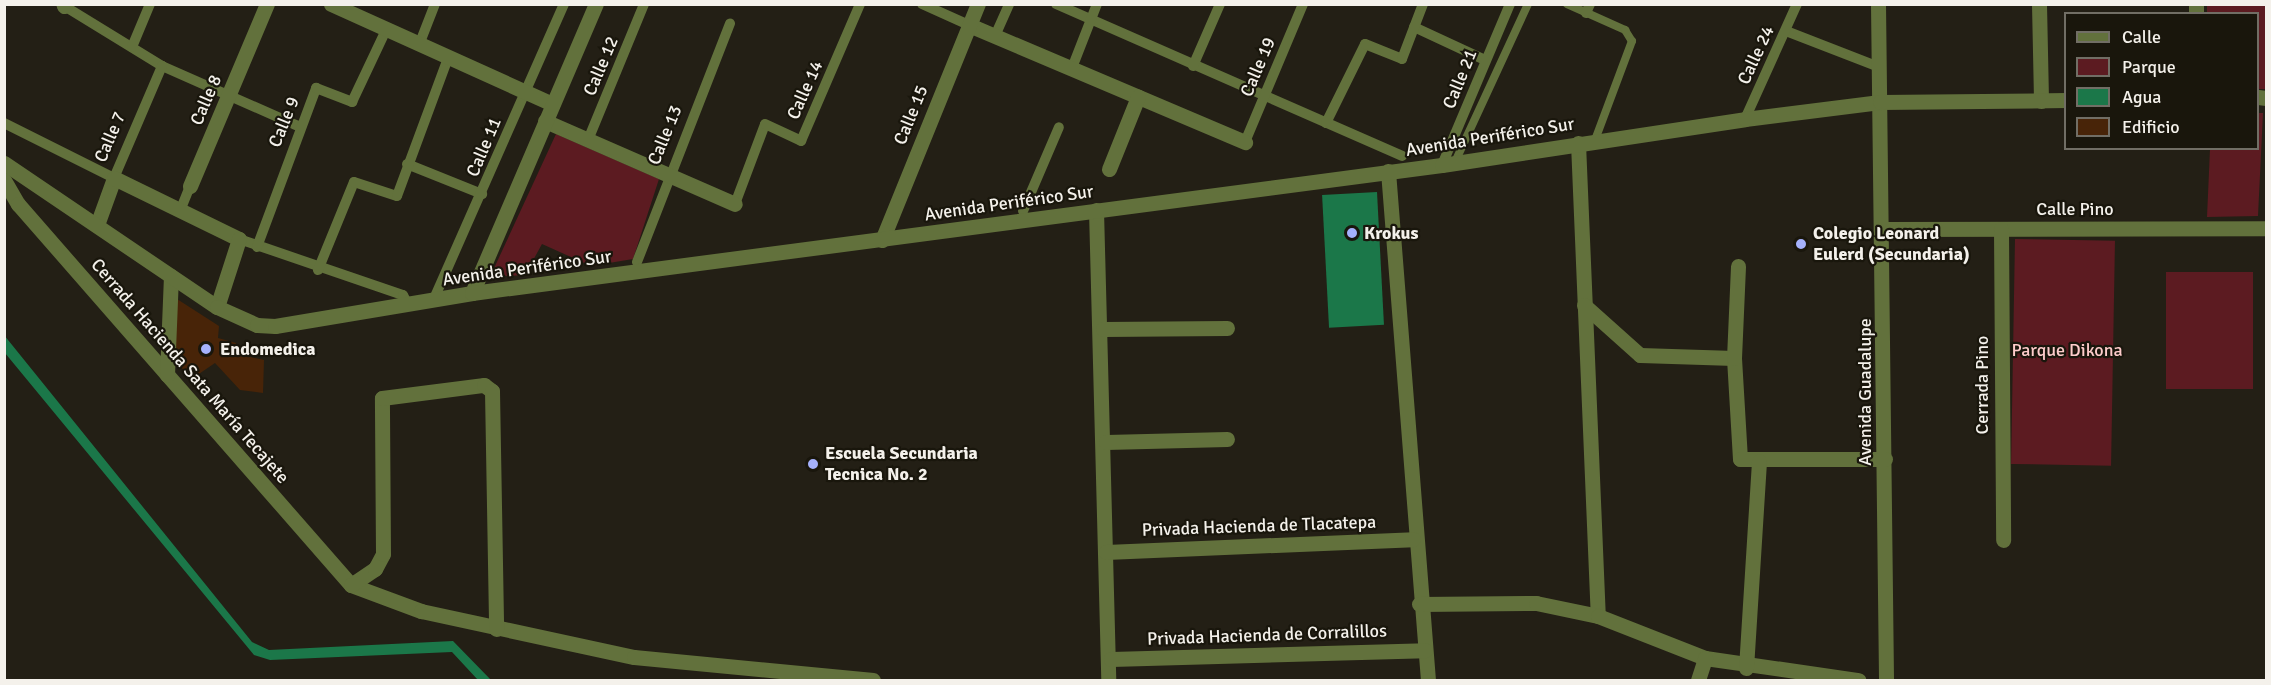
<!DOCTYPE html>
<meta charset="utf-8">
<style>
body{margin:0}
#map{position:relative;width:2271px;height:685px;overflow:hidden;background:#231f15;font-family:Signika,sans-serif}
div>[style]{position:absolute}
[style*='--x']{left:calc(var(--x)*1px);top:calc(var(--y)*1px);width:calc(var(--w)*1px);rotate:calc(var(--a)*1deg)}
.green>*{inset:0;background:#5c1b21;transform-origin:0 0}
.water>*{inset:0;background:#1b7749;transform-origin:0 0}
.building>*{inset:0;background:#482408}
.service>*{height:8px;margin:-4px;padding:0 4px;transform-origin:4px;border-radius:4px;background:#62713c}
.pedestrian>*{height:10px;margin:-5px;padding:0 5px;transform-origin:5px;border-radius:5px;background:#62713c}
.minor>*{height:15px;margin:-7.5px;padding:0 7.5px;transform-origin:7.5px;border-radius:7.5px;background:#62713c}
.tertiary>*{height:15px;margin:-7.5px;padding:0 7.5px;transform-origin:7.5px;border-radius:7.5px;background:#62713c}
.dots>*{width:16px;height:16px;translate:-50% -50%;box-sizing:border-box;border:3px solid #19160c;border-radius:50%}
span{translate:-50% -50%;white-space:nowrap;text-align:center;line-height:1.15;-webkit-text-stroke:4.5px #19160c;paint-order:stroke}
.street-label{font-size:18px;color:#f4f1eb}
.poi-label{font-size:18px;color:#f4f1eb;font-weight:700}
.left{translate:0 -50%;text-align:left}
.park-label{font-size:18px;color:#fecccb}
.frame{position:absolute;inset:0;border:6px solid #f4f1eb;pointer-events:none}
.legend{position:absolute;left:2064px;top:12px;width:195px;height:138px;box-sizing:border-box;background:#19160c;border:2px solid #716e65;margin:0;padding:8px 10px;list-style:none;font-size:18px;color:#f4f1eb}
.legend li{display:flex;align-items:center;gap:12px;height:30px}
.legend b{width:30px;border:2px solid #716e65}
</style>
<div id="map">
<div class="green">
<i style="clip-path:polygon(2207px 5px,2266px 5px,2266px 89px,2258px 89px,2258px 14px,2207px 13px)"></i>
<i style="clip-path:polygon(2258px 113px,2263px 113px,2258px 216px,2207px 217px,2210px 149px,2258px 148px)"></i>
<i style="clip-path:polygon(556px 134px,659px 179px,633px 259px,591px 266px,542px 244px,525px 275px,490px 277px)"></i>
<i style="left:2015px;top:239px;width:100px;height:225px;rotate:1deg"></i>
<i style="left:2166px;top:272px;width:87px;height:117px"></i>
</div>
<div class="water">
<i style="left:1377px;top:192px;width:133px;height:55px;rotate:87deg"></i>
<i style="clip-path:polygon(4px 335px,252px 642px,269px 650px,453px 641px,491px 680px,478px 680px,452px 652px,270px 660px,254px 655px,5px 353px)"></i>
</div>
<div class="building">
<i style="clip-path:polygon(177px 299px,219px 326px,218px 338px,236px 343px,237px 354px,264px 360px,263px 393px,240px 390px,215px 363px,190px 380px,175px 360px)"></i>
</div>
<div class="service">
<i style="--x:1567;--y:4;--w:64;--a:24.1"></i>
<i style="--x:1625;--y:30;--w:13;--a:58"></i>
<i style="--x:1632;--y:41;--w:106;--a:110.5"></i>
<i style="--x:1455;--y:162;--w:174;--a:-65.2"></i>
</div>
<div class="pedestrian">
<i style="--x:61;--y:4;--w:119;--a:31.5"></i>
<i style="--x:162;--y:66;--w:149;--a:23.8"></i>
<i style="--x:922;--y:4;--w:51;--a:24.1"></i>
<i style="--x:1056;--y:4;--w:378;--a:23.7"></i>
<i style="--x:1586;--y:13;--w:10;--a:-66"></i>
<i style="--x:1414;--y:27;--w:78;--a:24.9"></i>
<i style="--x:1786;--y:31;--w:100;--a:21.2"></i>
<i style="--x:995;--y:36;--w:35;--a:-66"></i>
<i style="--x:419;--y:45;--w:44;--a:-68.7"></i>
<i style="--x:132;--y:47;--w:47;--a:-67.3"></i>
<i style="--x:1193;--y:66;--w:68;--a:-66.5"></i>
<i style="--x:1072;--y:68;--w:69;--a:-68.7"></i>
<i style="--x:1745;--y:119;--w:126;--a:-65.7"></i>
<i style="--x:4;--y:123;--w:123;--a:26.6"></i>
<i style="--x:114;--y:178;--w:122;--a:-66.8"></i>
<i style="--x:1326;--y:123;--w:88;--a:-63.7"></i>
<i style="--x:1365;--y:44;--w:40;--a:22"></i>
<i style="--x:1402;--y:59;--w:59;--a:-69.1"></i>
<i style="--x:588;--y:140;--w:147;--a:-67.6"></i>
<i style="--x:1245;--y:142;--w:150;--a:-67.2"></i>
<i style="--x:407;--y:164;--w:81;--a:21.8"></i>
<i style="--x:1442;--y:165;--w:175;--a:-67.1"></i>
<i style="--x:735;--y:204;--w:85;--a:-69.4"></i>
<i style="--x:765;--y:124;--w:40;--a:25"></i>
<i style="--x:801;--y:141;--w:149;--a:-66.7"></i>
<i style="--x:180;--y:211;--w:27;--a:-68"></i>
<i style="--x:1023;--y:211;--w:91;--a:-66.8"></i>
<i style="--x:239;--y:239;--w:173;--a:18.9"></i>
<i style="--x:403;--y:295;--w:11;--a:63"></i>
<i style="--x:257;--y:247;--w:170;--a:-69.6"></i>
<i style="--x:316;--y:88;--w:39;--a:21"></i>
<i style="--x:352;--y:102;--w:80;--a:-64.7"></i>
<i style="--x:637;--y:262;--w:256;--a:-68.7"></i>
<i style="--x:318;--y:270;--w:95;--a:-67.8"></i>
<i style="--x:354;--y:182;--w:45;--a:18"></i>
<i style="--x:397;--y:196;--w:147;--a:-69.7"></i>
<i style="--x:433;--y:301;--w:325;--a:-66.2"></i>
</div>
<div class="minor">
<i style="--x:331;--y:4;--w:243;--a:24.3"></i>
<i style="--x:1878;--y:4;--w:676;--a:89.32"></i>
<i style="--x:2039;--y:4;--w:97;--a:88.8"></i>
<i style="--x:2196;--y:4;--w:10;--a:90"></i>
<i style="--x:64;--y:6;--w:2;--a:-63"></i>
<i style="--x:969;--y:25;--w:300;--a:23"></i>
<i style="--x:545;--y:121;--w:207;--a:23.6"></i>
<i style="--x:1578;--y:143;--w:473;--a:87.6"></i>
<i style="--x:1109;--y:169;--w:78;--a:-68.1"></i>
<i style="--x:1388;--y:171;--w:511;--a:85.51"></i>
<i style="--x:4;--y:180;--w:28;--a:60"></i>
<i style="--x:18;--y:204;--w:506;--a:48.85"></i>
<i style="--x:351;--y:585;--w:75;--a:20.4"></i>
<i style="--x:421;--y:611;--w:218;--a:12.2"></i>
<i style="--x:634;--y:657;--w:240;--a:5.5"></i>
<i style="--x:190;--y:186;--w:198;--a:-67.1"></i>
<i style="--x:1096;--y:210;--w:470;--a:88.5"></i>
<i style="--x:97;--y:225;--w:50;--a:-70.1"></i>
<i style="--x:114;--y:178;--w:139;--a:26"></i>
<i style="--x:239;--y:239;--w:71;--a:107.9"></i>
<i style="--x:1883;--y:229;--w:383;--a:-0.1"></i>
<i style="--x:2001;--y:229;--w:311;--a:89.6"></i>
<i style="--x:882;--y:240;--w:255;--a:-67.9"></i>
<i style="--x:472;--y:293;--w:314;--a:-66.8"></i>
<i style="--x:1584;--y:305;--w:75;--a:41.8"></i>
<i style="--x:1640;--y:355;--w:94;--a:1.8"></i>
<i style="--x:1734;--y:358;--w:101;--a:86.6"></i>
<i style="--x:1740;--y:459;--w:145;--a:0"></i>
<i style="--x:1103;--y:329;--w:124;--a:-0.5"></i>
<i style="--x:1734;--y:358;--w:92;--a:-87.5"></i>
<i style="--x:167;--y:375;--w:99;--a:-87.7"></i>
<i style="--x:1106;--y:442;--w:121;--a:-1.4"></i>
<i style="--x:1106;--y:552;--w:307;--a:-2.4"></i>
<i style="--x:351;--y:585;--w:29;--a:-34"></i>
<i style="--x:375;--y:569;--w:17;--a:-62"></i>
<i style="--x:383;--y:554;--w:156;--a:-90.4"></i>
<i style="--x:382;--y:398;--w:103;--a:-7.3"></i>
<i style="--x:484;--y:385;--w:10;--a:37"></i>
<i style="--x:492;--y:391;--w:238;--a:89"></i>
<i style="--x:1419;--y:604;--w:117;--a:-0.5"></i>
<i style="--x:1536;--y:603;--w:63;--a:11.8"></i>
<i style="--x:1598;--y:616;--w:115;--a:21.4"></i>
<i style="--x:1705;--y:658;--w:155;--a:8.2"></i>
<i style="--x:1111;--y:659;--w:314;--a:-1.6"></i>
<i style="--x:1746;--y:668;--w:207;--a:-86.4"></i>
<i style="--x:1698;--y:680;--w:23;--a:-72"></i>
</div>
<div class="tertiary">
<i style="--x:2258;--y:97;--w:8;--a:7"></i>
<i style="--x:4;--y:163;--w:257;--a:34.1"></i>
<i style="--x:217;--y:307;--w:44;--a:24.2"></i>
<i style="--x:257;--y:325;--w:18;--a:3"></i>
<i style="--x:275;--y:326;--w:200;--a:-9.5"></i>
<i style="--x:472;--y:293;--w:978;--a:-7.52"></i>
<i style="--x:1442;--y:165;--w:306;--a:-8.6"></i>
<i style="--x:1745;--y:119;--w:136;--a:-7.2"></i>
<i style="--x:1880;--y:102;--w:186;--a:-0.6"></i>
</div>
<div class="dots">
<i style="left:1352px;top:233px;background:#a5b1fc"></i>
<i style="left:1801px;top:244px;background:#a5b1fc"></i>
<i style="left:206px;top:349px;background:#a5b1fc"></i>
<i style="left:813px;top:464px;background:#a5b1fc"></i>
</div>
<div class="street-label">
<span style="left:1756px;top:55px;rotate:-65deg">Calle 24</span>
<span style="left:601px;top:66px;rotate:-67deg">Calle 12</span>
<span style="left:1258px;top:67px;rotate:-67deg">Calle 19</span>
<span style="left:1460px;top:79px;rotate:-68deg">Calle 21</span>
<span style="left:805px;top:90px;rotate:-66deg">Calle 14</span>
<span style="left:206px;top:100px;rotate:-67deg">Calle 8</span>
<span style="left:911px;top:115px;rotate:-68deg">Calle 15</span>
<span style="left:284px;top:122px;rotate:-68deg">Calle 9</span>
<span style="left:665px;top:135px;rotate:-68deg">Calle 13</span>
<span style="left:110px;top:137px;rotate:-67deg">Calle 7</span>
<span style="left:1490px;top:137px;rotate:-9deg">Avenida Periférico Sur</span>
<span style="left:484px;top:147px;rotate:-67deg">Calle 11</span>
<span style="left:1009px;top:203px;rotate:-8deg">Avenida Periférico Sur</span>
<span style="left:2075px;top:209px">Calle Pino</span>
<span style="left:527px;top:268px;rotate:-8deg">Avenida Periférico Sur</span>
<span style="left:190px;top:371px;rotate:49deg">Cerrada Hacienda Sata María Tecajete</span>
<span style="left:1982px;top:385px;rotate:-90deg">Cerrada Pino</span>
<span style="left:1865px;top:392px;rotate:-90deg">Avenida Guadalupe</span>
<span style="left:1259px;top:526px;rotate:-2deg">Privada Hacienda de Tlacatepa</span>
<span style="left:1267px;top:635px;rotate:-2deg">Privada Hacienda de Corralillos</span>
</div>
<div class="poi-label">
<span class="left" style="left:1364px;top:233px">Krokus</span>
<span class="left" style="left:1813px;top:244px">Colegio Leonard<br>Eulerd (Secundaria)</span>
<span class="left" style="left:220px;top:349px">Endomedica</span>
<span class="left" style="left:825px;top:464px">Escuela Secundaria<br>Tecnica No. 2</span>
</div>
<div class="park-label">
<span style="left:2067px;top:350px">Parque Dikona</span>
</div>
<div class="frame"></div>
<ul class="legend">
<li><b style="height:8px;background:#62713c"></b>Calle</li>
<li><b style="height:16px;background:#5c1b21"></b>Parque</li>
<li><b style="height:16px;background:#1b7749"></b>Agua</li>
<li><b style="height:16px;background:#482408"></b>Edificio</li>
</ul>
</div>
